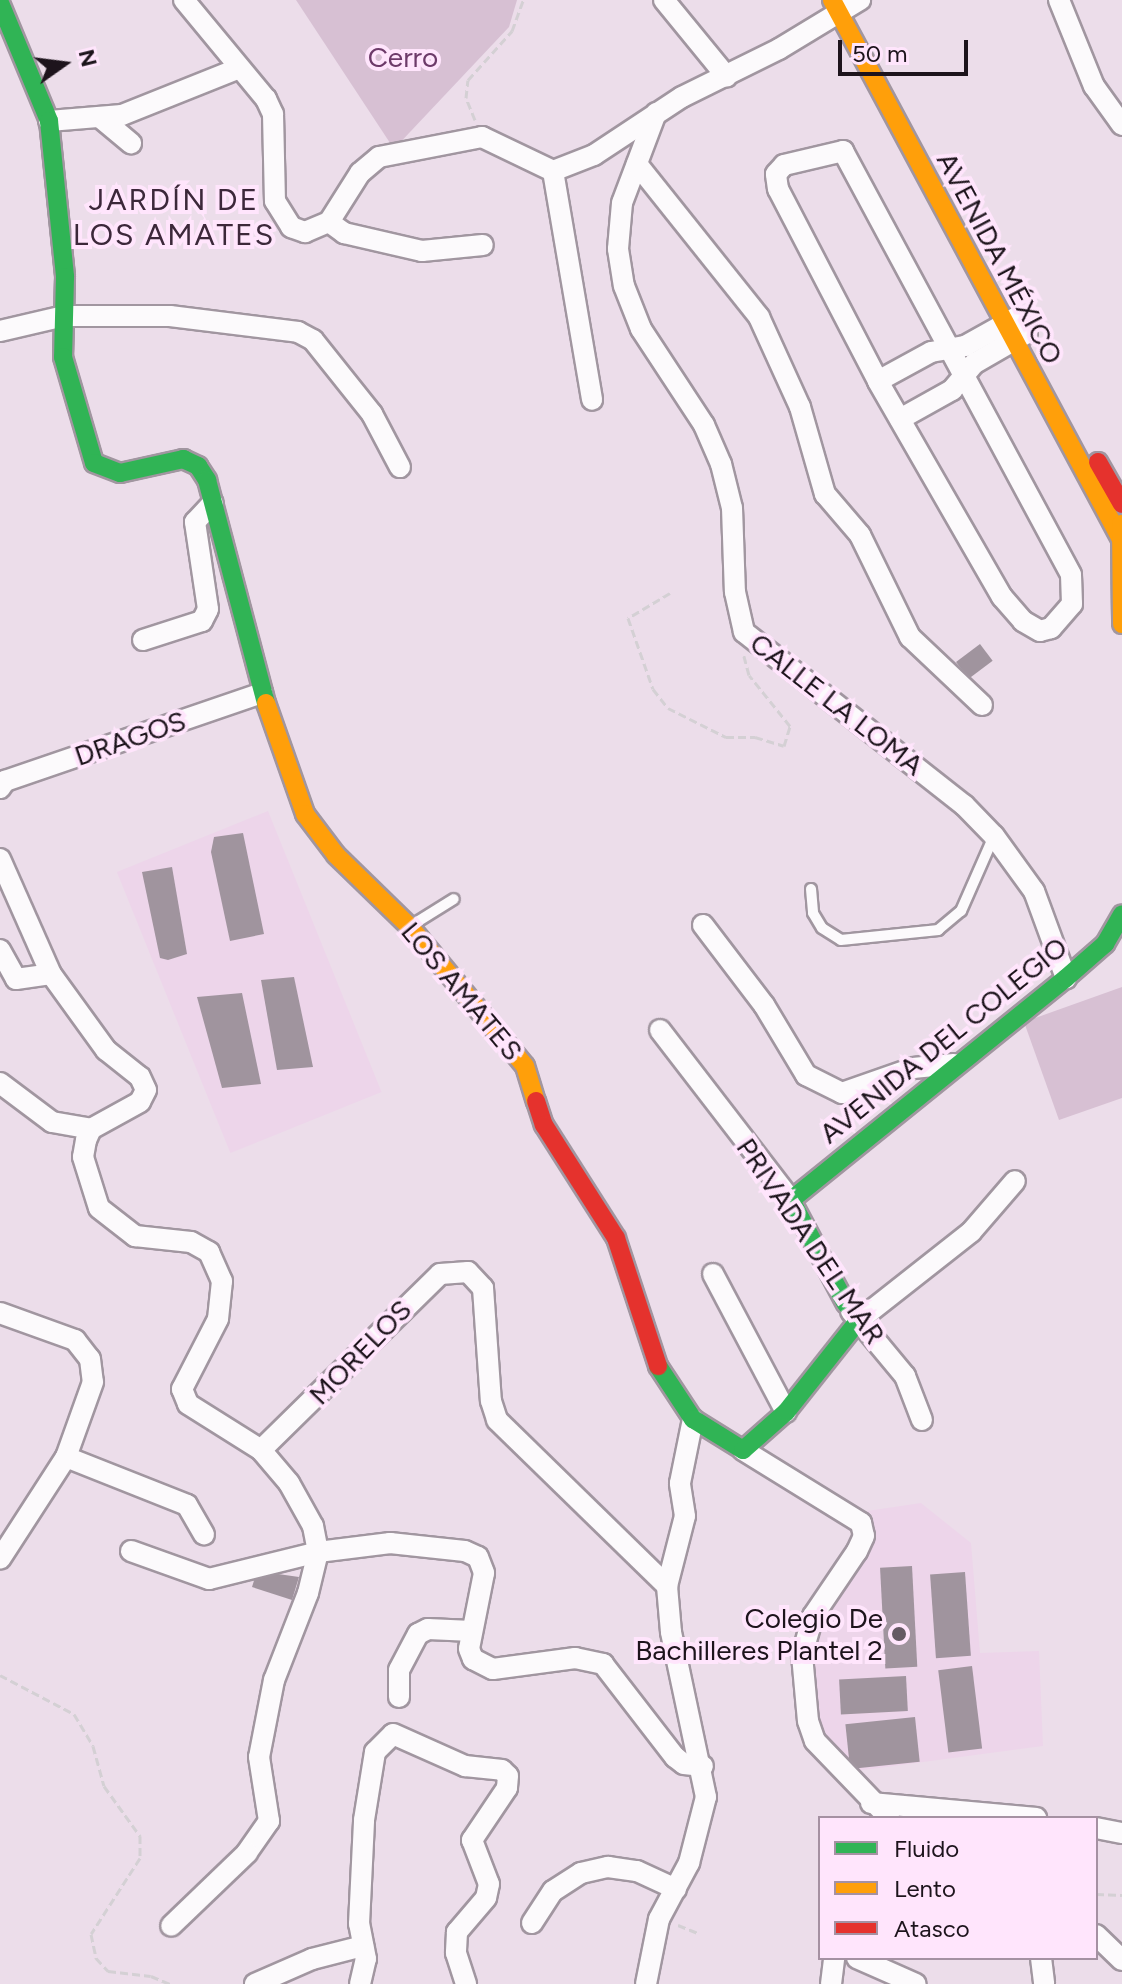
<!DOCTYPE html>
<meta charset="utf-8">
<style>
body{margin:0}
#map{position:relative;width:1122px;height:1984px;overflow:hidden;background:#ecddea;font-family:Figtree,sans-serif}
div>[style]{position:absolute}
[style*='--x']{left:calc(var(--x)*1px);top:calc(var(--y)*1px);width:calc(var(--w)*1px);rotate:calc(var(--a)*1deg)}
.built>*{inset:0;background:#edd5ea;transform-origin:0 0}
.green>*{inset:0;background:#d7c0d3}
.building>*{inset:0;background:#a0949e;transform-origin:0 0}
.path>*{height:3px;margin-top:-1.5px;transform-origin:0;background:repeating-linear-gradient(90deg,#d4d0d4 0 8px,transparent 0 12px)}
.roads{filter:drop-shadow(2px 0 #a196a0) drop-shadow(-2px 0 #a196a0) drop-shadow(0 2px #a196a0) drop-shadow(0 -2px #a196a0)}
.lane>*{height:10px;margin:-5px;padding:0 5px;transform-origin:5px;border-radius:5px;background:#fcfafc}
.street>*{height:20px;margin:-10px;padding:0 10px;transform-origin:10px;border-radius:10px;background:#fcfafc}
.fast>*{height:18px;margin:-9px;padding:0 9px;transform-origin:9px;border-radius:9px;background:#30b455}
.slow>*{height:18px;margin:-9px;padding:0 9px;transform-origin:9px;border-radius:9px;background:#ff9f0a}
.jam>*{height:18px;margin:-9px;padding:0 9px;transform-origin:9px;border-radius:9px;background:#e5322d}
.dots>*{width:22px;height:22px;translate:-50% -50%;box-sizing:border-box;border:4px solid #ffe5fc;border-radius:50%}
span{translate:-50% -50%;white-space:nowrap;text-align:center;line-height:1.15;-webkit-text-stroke:8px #ffe5fc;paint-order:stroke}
.park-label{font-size:28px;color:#6d3a69}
.street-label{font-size:28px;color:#1d141c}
.poi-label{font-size:28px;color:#1d141c}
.right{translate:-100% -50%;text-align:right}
.neighbourhood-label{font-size:30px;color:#3c283a;letter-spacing:2px}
.legend{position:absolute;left:818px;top:1816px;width:280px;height:144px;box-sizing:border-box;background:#ffe5fc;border:2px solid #a591a2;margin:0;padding:10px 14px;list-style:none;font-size:24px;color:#1d141c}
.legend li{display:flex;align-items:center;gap:16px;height:40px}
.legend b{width:40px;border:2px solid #a591a2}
.north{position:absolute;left:24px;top:24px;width:80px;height:80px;-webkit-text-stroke:6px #ffe5fc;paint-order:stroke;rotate:76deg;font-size:22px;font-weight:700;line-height:32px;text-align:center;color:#1d141c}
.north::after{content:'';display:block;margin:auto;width:28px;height:36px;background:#1d141c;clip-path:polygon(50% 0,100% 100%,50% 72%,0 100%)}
.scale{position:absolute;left:838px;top:40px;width:130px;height:36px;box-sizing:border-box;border:4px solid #1d141c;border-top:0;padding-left:10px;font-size:24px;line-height:28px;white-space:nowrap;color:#1d141c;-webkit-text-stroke:6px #ffe5fc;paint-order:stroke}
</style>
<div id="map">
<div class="built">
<i style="left:268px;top:811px;width:303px;height:163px;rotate:68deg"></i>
<i style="clip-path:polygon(921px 1503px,971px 1543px,980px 1653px,1039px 1651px,1043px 1746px,856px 1771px,817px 1726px,813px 1682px,821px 1617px,868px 1543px,867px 1511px)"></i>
</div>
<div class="green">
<i style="clip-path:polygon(296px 0,517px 0,509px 27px,394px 149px)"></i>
<i style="clip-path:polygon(1122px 987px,1122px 1098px,1059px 1120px,1024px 1022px)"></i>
</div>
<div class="building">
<i style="left:980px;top:644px;width:21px;height:30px;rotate:53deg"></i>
<i style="clip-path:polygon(243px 833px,264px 934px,230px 941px,211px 852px,214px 837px)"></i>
<i style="clip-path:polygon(172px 867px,187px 954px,168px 960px,160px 958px,142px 872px)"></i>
<i style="clip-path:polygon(294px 977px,313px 1067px,277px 1070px,261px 980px)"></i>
<i style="clip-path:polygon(242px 993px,261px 1084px,222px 1088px,197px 997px)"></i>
<i style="left:912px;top:1566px;width:101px;height:32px;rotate:87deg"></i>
<i style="clip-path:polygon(257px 1571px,299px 1577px,292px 1600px,252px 1587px)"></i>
<i style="left:965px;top:1572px;width:84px;height:35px;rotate:86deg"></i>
<i style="left:972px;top:1666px;width:83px;height:34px;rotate:83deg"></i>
<i style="left:906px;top:1676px;width:35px;height:67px;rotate:87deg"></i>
<i style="left:915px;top:1717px;width:45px;height:70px;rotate:84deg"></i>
</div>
<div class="path">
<i style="--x:475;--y:120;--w:24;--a:-112"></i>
<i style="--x:466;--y:98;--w:18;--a:-84"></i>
<i style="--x:468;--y:80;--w:66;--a:-48.1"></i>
<i style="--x:512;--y:31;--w:33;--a:-70"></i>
<i style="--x:670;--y:593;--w:49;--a:149.2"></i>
<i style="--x:628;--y:618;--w:75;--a:70.6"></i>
<i style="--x:653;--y:689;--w:24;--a:52"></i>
<i style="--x:668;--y:708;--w:65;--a:26.6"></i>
<i style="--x:726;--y:737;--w:29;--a:0"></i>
<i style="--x:755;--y:737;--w:30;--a:17"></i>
<i style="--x:784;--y:746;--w:21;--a:-73"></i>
<i style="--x:790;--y:726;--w:65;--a:-128.8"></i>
<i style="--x:749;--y:675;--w:20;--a:-105"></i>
<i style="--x:0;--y:1675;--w:84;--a:27.8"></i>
<i style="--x:74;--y:1714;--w:37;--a:59"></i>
<i style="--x:93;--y:1746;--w:41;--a:74.6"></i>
<i style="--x:104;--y:1786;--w:62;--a:54.2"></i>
<i style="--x:140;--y:1836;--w:22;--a:90"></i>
<i style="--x:140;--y:1858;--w:90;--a:122.8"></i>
<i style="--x:91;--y:1934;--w:25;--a:78"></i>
<i style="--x:96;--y:1958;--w:18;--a:47"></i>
<i style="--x:108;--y:1971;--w:43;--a:6.6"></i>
<i style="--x:151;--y:1976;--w:21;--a:23"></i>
<i style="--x:1096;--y:1894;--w:26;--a:2"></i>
<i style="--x:678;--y:1925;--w:22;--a:22"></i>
</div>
<div class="roads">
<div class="lane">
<i style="--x:811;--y:889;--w:24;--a:85"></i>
<i style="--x:813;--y:913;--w:17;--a:59"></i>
<i style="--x:822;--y:928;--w:22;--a:32"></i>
<i style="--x:841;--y:940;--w:98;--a:-5.9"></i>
<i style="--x:938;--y:930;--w:30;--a:-40"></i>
<i style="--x:961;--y:911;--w:82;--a:-66.3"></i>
<i style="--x:412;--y:925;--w:49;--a:-31.8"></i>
</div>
<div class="street">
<i style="--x:184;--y:0;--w:129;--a:50.4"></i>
<i style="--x:266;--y:99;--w:17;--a:65"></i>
<i style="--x:273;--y:114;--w:87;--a:88.7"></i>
<i style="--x:275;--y:201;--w:31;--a:58"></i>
<i style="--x:291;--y:227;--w:15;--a:20"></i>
<i style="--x:305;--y:232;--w:26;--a:-23"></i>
<i style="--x:329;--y:222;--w:58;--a:-57.7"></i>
<i style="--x:360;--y:173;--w:25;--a:-40"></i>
<i style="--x:379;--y:157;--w:105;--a:-11"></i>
<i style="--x:482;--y:137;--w:79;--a:25.6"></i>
<i style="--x:553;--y:171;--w:44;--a:-21.3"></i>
<i style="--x:594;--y:155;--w:105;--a:-33.4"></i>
<i style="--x:682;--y:97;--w:108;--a:-26.3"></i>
<i style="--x:779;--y:49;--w:95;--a:-31.2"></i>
<i style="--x:664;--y:0;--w:99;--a:50.7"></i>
<i style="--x:1059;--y:0;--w:93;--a:67.9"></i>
<i style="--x:1094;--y:86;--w:48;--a:54.3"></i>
<i style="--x:656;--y:113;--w:96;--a:110.7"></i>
<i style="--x:622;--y:203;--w:46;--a:95"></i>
<i style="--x:618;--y:249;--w:37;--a:81"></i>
<i style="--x:624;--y:286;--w:46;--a:68.4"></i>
<i style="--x:641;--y:329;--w:115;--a:56.7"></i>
<i style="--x:704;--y:425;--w:43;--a:66.4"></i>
<i style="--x:721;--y:464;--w:45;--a:76"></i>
<i style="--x:732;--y:508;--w:84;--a:88"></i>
<i style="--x:735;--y:592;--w:41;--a:77.3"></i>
<i style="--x:744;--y:632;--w:280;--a:38.2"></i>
<i style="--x:964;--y:805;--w:43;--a:45.9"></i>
<i style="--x:994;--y:836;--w:68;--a:54"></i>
<i style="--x:1034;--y:891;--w:93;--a:69.8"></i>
<i style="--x:102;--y:119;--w:38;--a:40"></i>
<i style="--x:49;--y:121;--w:73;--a:-4.7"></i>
<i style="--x:122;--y:115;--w:124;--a:-21.8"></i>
<i style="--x:843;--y:151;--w:481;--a:61.7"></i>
<i style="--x:1071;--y:575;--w:29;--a:88"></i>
<i style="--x:1072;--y:604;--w:32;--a:131"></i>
<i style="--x:1051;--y:628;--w:11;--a:165"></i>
<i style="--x:1040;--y:631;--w:20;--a:-150"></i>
<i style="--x:1023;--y:621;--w:32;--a:-131"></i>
<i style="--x:1002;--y:597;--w:249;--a:-119.9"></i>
<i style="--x:878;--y:381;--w:216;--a:-117.5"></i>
<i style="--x:778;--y:189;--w:15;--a:-98"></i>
<i style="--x:776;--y:174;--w:12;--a:-48"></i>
<i style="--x:784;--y:165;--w:61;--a:-13.3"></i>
<i style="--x:637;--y:164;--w:196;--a:51.4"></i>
<i style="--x:759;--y:317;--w:99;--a:65.5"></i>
<i style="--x:800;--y:407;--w:91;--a:74"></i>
<i style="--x:825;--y:494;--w:54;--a:49.5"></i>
<i style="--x:860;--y:535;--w:114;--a:63.9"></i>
<i style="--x:910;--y:637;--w:99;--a:43.4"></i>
<i style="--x:553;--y:171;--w:232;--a:80.3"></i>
<i style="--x:329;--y:222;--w:19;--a:36"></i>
<i style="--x:344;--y:233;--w:80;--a:13"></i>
<i style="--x:422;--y:251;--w:61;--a:-5.6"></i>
<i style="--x:0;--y:331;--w:66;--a:-13.2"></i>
<i style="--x:64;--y:316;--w:106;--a:0"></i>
<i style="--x:170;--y:316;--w:129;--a:7.1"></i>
<i style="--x:298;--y:332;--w:17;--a:28"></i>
<i style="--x:313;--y:340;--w:95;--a:51.4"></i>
<i style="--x:372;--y:414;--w:60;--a:62.2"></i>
<i style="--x:878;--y:381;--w:60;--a:-28.7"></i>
<i style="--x:931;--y:352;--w:35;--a:-10"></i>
<i style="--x:965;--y:346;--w:60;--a:-29.1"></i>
<i style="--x:900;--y:419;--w:60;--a:-29.1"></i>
<i style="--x:952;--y:390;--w:35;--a:-50"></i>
<i style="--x:975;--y:363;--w:60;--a:-30"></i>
<i style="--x:143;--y:640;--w:62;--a:-17.9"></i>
<i style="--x:202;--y:621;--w:13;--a:-63"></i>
<i style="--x:208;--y:609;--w:88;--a:-98.5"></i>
<i style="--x:195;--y:522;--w:26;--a:-47"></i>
<i style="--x:0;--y:788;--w:9;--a:-54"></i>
<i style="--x:5;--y:781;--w:272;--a:-18.9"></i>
<i style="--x:0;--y:859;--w:126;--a:66.1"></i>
<i style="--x:51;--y:974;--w:94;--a:54.1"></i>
<i style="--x:106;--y:1050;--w:43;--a:38.5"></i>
<i style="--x:140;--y:1077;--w:14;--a:65"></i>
<i style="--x:146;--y:1090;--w:13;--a:117"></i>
<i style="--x:140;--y:1102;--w:56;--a:151.1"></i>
<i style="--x:91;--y:1129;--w:12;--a:114"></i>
<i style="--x:86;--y:1140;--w:17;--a:100"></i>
<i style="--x:83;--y:1157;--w:53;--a:72.6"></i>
<i style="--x:99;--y:1208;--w:46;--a:37.9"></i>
<i style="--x:135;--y:1236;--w:56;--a:6.1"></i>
<i style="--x:191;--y:1242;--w:21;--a:29"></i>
<i style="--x:209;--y:1252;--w:32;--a:66"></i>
<i style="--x:222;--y:1281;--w:38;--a:96"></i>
<i style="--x:218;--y:1319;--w:79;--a:117.2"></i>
<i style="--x:182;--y:1389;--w:16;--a:68"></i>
<i style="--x:188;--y:1404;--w:86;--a:32.2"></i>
<i style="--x:261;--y:1450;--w:43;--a:49.7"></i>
<i style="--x:289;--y:1483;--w:49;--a:60.8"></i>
<i style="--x:313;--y:1526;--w:26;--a:79"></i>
<i style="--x:318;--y:1552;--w:42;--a:103.7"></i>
<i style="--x:308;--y:1593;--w:93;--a:111.3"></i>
<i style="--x:274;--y:1680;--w:78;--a:101"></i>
<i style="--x:259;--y:1757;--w:65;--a:81.1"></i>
<i style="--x:269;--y:1821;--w:39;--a:125"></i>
<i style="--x:247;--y:1853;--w:105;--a:136.2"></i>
<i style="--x:703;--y:925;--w:101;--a:52.7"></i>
<i style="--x:764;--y:1005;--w:82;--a:59"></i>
<i style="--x:806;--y:1075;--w:40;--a:26.6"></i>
<i style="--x:842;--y:1093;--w:75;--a:-19.4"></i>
<i style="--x:913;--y:1068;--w:41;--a:-5.6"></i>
<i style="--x:0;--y:950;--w:33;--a:61"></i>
<i style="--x:16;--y:979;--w:35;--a:-8"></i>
<i style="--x:660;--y:1030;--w:215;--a:52.4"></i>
<i style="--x:0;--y:1083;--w:65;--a:36.9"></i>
<i style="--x:52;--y:1122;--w:40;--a:10"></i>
<i style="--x:713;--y:1274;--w:156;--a:62.1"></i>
<i style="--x:851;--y:1311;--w:85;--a:50.3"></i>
<i style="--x:905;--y:1376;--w:47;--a:68.9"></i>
<i style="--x:0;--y:1313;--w:80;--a:19.8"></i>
<i style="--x:75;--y:1340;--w:24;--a:52"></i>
<i style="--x:90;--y:1359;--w:23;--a:83"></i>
<i style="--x:93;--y:1382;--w:80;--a:109.8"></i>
<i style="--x:66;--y:1457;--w:121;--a:122.9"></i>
<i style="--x:858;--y:1321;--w:144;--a:-38.2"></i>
<i style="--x:971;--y:1232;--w:67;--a:-49.2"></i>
<i style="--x:261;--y:1450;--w:251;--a:-44.5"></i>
<i style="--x:440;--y:1274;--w:28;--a:-4"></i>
<i style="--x:468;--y:1272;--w:22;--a:47"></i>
<i style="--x:483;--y:1288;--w:113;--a:86"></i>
<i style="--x:491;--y:1401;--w:20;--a:72"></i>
<i style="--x:497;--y:1420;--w:238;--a:44.3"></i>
<i style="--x:743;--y:1450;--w:139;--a:31.7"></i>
<i style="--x:861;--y:1523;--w:13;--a:77"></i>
<i style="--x:864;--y:1536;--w:17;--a:115"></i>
<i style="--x:857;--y:1551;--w:78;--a:124.1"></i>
<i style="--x:813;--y:1616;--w:41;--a:105.8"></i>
<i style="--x:802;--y:1655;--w:66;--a:84.8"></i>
<i style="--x:808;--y:1721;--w:21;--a:71"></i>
<i style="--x:815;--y:1741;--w:107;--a:46.1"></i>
<i style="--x:66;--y:1457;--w:130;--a:21.6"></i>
<i style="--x:187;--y:1505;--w:34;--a:60"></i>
<i style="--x:131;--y:1551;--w:83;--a:19.7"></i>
<i style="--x:209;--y:1579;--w:112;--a:-13.9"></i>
<i style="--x:318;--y:1552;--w:73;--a:-7.1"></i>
<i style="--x:390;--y:1543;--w:75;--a:6.1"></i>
<i style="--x:465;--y:1551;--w:14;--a:25"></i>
<i style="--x:478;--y:1557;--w:17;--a:69"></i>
<i style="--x:484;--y:1573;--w:77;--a:101.2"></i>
<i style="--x:469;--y:1649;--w:11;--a:68"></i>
<i style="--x:473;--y:1659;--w:22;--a:27"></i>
<i style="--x:493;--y:1669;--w:83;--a:-7.6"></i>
<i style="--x:575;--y:1658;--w:29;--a:12"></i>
<i style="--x:603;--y:1664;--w:118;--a:52.3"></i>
<i style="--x:675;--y:1757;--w:11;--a:38"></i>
<i style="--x:684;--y:1764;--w:19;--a:6"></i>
<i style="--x:399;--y:1697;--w:27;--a:-90"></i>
<i style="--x:399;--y:1670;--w:41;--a:-62.2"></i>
<i style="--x:418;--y:1634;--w:11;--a:-27"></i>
<i style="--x:428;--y:1629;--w:44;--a:2.6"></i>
<i style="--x:871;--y:1803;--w:166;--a:5.2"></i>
<i style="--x:1096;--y:1828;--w:26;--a:11"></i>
<i style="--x:532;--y:1923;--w:38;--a:-57"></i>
<i style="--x:553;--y:1891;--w:33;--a:-33"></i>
<i style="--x:581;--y:1873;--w:28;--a:-13"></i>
<i style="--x:608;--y:1867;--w:29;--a:8"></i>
<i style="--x:637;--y:1871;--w:43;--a:24.8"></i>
<i style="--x:1096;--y:1935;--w:36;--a:44"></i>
<i style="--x:857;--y:1958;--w:64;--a:23.8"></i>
<i style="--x:1041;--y:1958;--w:26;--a:83"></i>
<i style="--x:255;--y:1984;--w:62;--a:-23.7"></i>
<i style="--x:312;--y:1959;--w:53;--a:-14.3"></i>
<i style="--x:360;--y:1984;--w:26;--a:-77"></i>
<i style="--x:366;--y:1959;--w:36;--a:-101"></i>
<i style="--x:359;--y:1924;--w:104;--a:-87.2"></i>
<i style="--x:364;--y:1820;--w:69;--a:-80.8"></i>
<i style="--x:375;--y:1752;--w:25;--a:-45"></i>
<i style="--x:393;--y:1734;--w:79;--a:24"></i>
<i style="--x:465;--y:1766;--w:37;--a:6"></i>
<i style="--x:502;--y:1770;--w:8;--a:45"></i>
<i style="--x:508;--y:1776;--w:12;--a:95"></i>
<i style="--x:507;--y:1788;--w:63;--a:123.9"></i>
<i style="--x:472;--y:1840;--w:47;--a:68.9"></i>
<i style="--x:489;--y:1884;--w:14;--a:102"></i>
<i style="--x:486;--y:1898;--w:45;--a:130.5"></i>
<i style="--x:457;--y:1932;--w:21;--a:93"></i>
<i style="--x:456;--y:1953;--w:33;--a:72"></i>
<i style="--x:646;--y:1984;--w:66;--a:-78.7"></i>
<i style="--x:659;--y:1919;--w:64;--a:-61.8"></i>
<i style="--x:689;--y:1863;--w:68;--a:-75.6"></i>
<i style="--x:706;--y:1797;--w:169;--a:-102"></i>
<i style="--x:671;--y:1632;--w:46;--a:-95"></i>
<i style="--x:667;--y:1586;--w:72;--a:-75.6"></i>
<i style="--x:685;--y:1516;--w:33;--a:-99"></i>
<i style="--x:680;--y:1483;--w:65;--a:-78.5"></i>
<i style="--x:831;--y:1984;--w:26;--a:-83"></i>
</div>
<div class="fast">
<i style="--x:0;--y:3;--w:128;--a:67.4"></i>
<i style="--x:49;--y:121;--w:157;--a:84.1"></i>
<i style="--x:65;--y:277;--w:80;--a:91.4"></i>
<i style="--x:63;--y:357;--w:110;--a:73.7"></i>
<i style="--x:94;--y:463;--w:28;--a:21"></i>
<i style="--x:120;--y:473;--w:65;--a:-12.5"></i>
<i style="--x:183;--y:459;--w:17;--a:25"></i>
<i style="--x:198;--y:466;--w:17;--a:57"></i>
<i style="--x:207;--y:480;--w:231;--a:75.2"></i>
<i style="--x:846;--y:1304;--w:118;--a:-117.9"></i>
<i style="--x:791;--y:1200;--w:353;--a:-38.9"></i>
<i style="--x:1066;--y:978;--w:52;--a:-41.1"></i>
<i style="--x:1105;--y:944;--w:34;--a:-60"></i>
<i style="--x:658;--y:1366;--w:64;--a:56.6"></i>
<i style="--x:693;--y:1419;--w:59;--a:31.8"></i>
<i style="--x:743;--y:1450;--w:57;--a:-41.5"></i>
<i style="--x:786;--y:1412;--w:116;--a:-51.6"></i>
</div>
<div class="slow">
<i style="--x:832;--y:0;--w:614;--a:61.81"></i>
<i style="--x:1121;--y:524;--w:100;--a:89.4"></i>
<i style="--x:266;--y:703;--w:118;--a:70.6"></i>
<i style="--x:305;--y:814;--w:51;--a:52.9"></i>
<i style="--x:336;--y:855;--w:103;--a:44.2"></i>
<i style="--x:410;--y:927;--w:180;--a:50.4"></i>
<i style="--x:525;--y:1066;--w:37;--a:73"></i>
</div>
<div class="jam">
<i style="--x:1098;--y:462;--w:48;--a:60.3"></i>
<i style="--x:536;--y:1101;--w:25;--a:72"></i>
<i style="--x:544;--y:1125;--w:134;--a:57.5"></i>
<i style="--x:616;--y:1238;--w:135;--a:71.8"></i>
</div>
</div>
<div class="dots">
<i style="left:899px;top:1634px;background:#655a64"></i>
</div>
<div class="park-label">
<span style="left:403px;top:57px">Cerro</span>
</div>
<div class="street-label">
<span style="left:1000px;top:258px;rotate:62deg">AVENIDA MÉXICO</span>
<span style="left:837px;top:704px;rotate:38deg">CALLE LA LOMA</span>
<span style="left:130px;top:738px;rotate:-19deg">DRAGOS</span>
<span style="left:462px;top:991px;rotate:50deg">LOS AMATES</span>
<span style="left:943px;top:1040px;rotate:-39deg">AVENIDA DEL COLEGIO</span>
<span style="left:811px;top:1241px;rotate:56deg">PRIVADA DEL MAR</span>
<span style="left:360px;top:1352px;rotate:-46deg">MORELOS</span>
</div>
<div class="poi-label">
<span class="right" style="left:883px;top:1634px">Colegio De<br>Bachilleres Plantel 2</span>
</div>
<div class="neighbourhood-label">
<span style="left:174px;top:217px">JARDÍN DE<br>LOS AMATES</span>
</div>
<ul class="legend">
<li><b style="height:10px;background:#30b455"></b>Fluido</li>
<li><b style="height:10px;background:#ff9f0a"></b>Lento</li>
<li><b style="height:10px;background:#e5322d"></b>Atasco</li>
</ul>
<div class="north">N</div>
<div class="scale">50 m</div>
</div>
